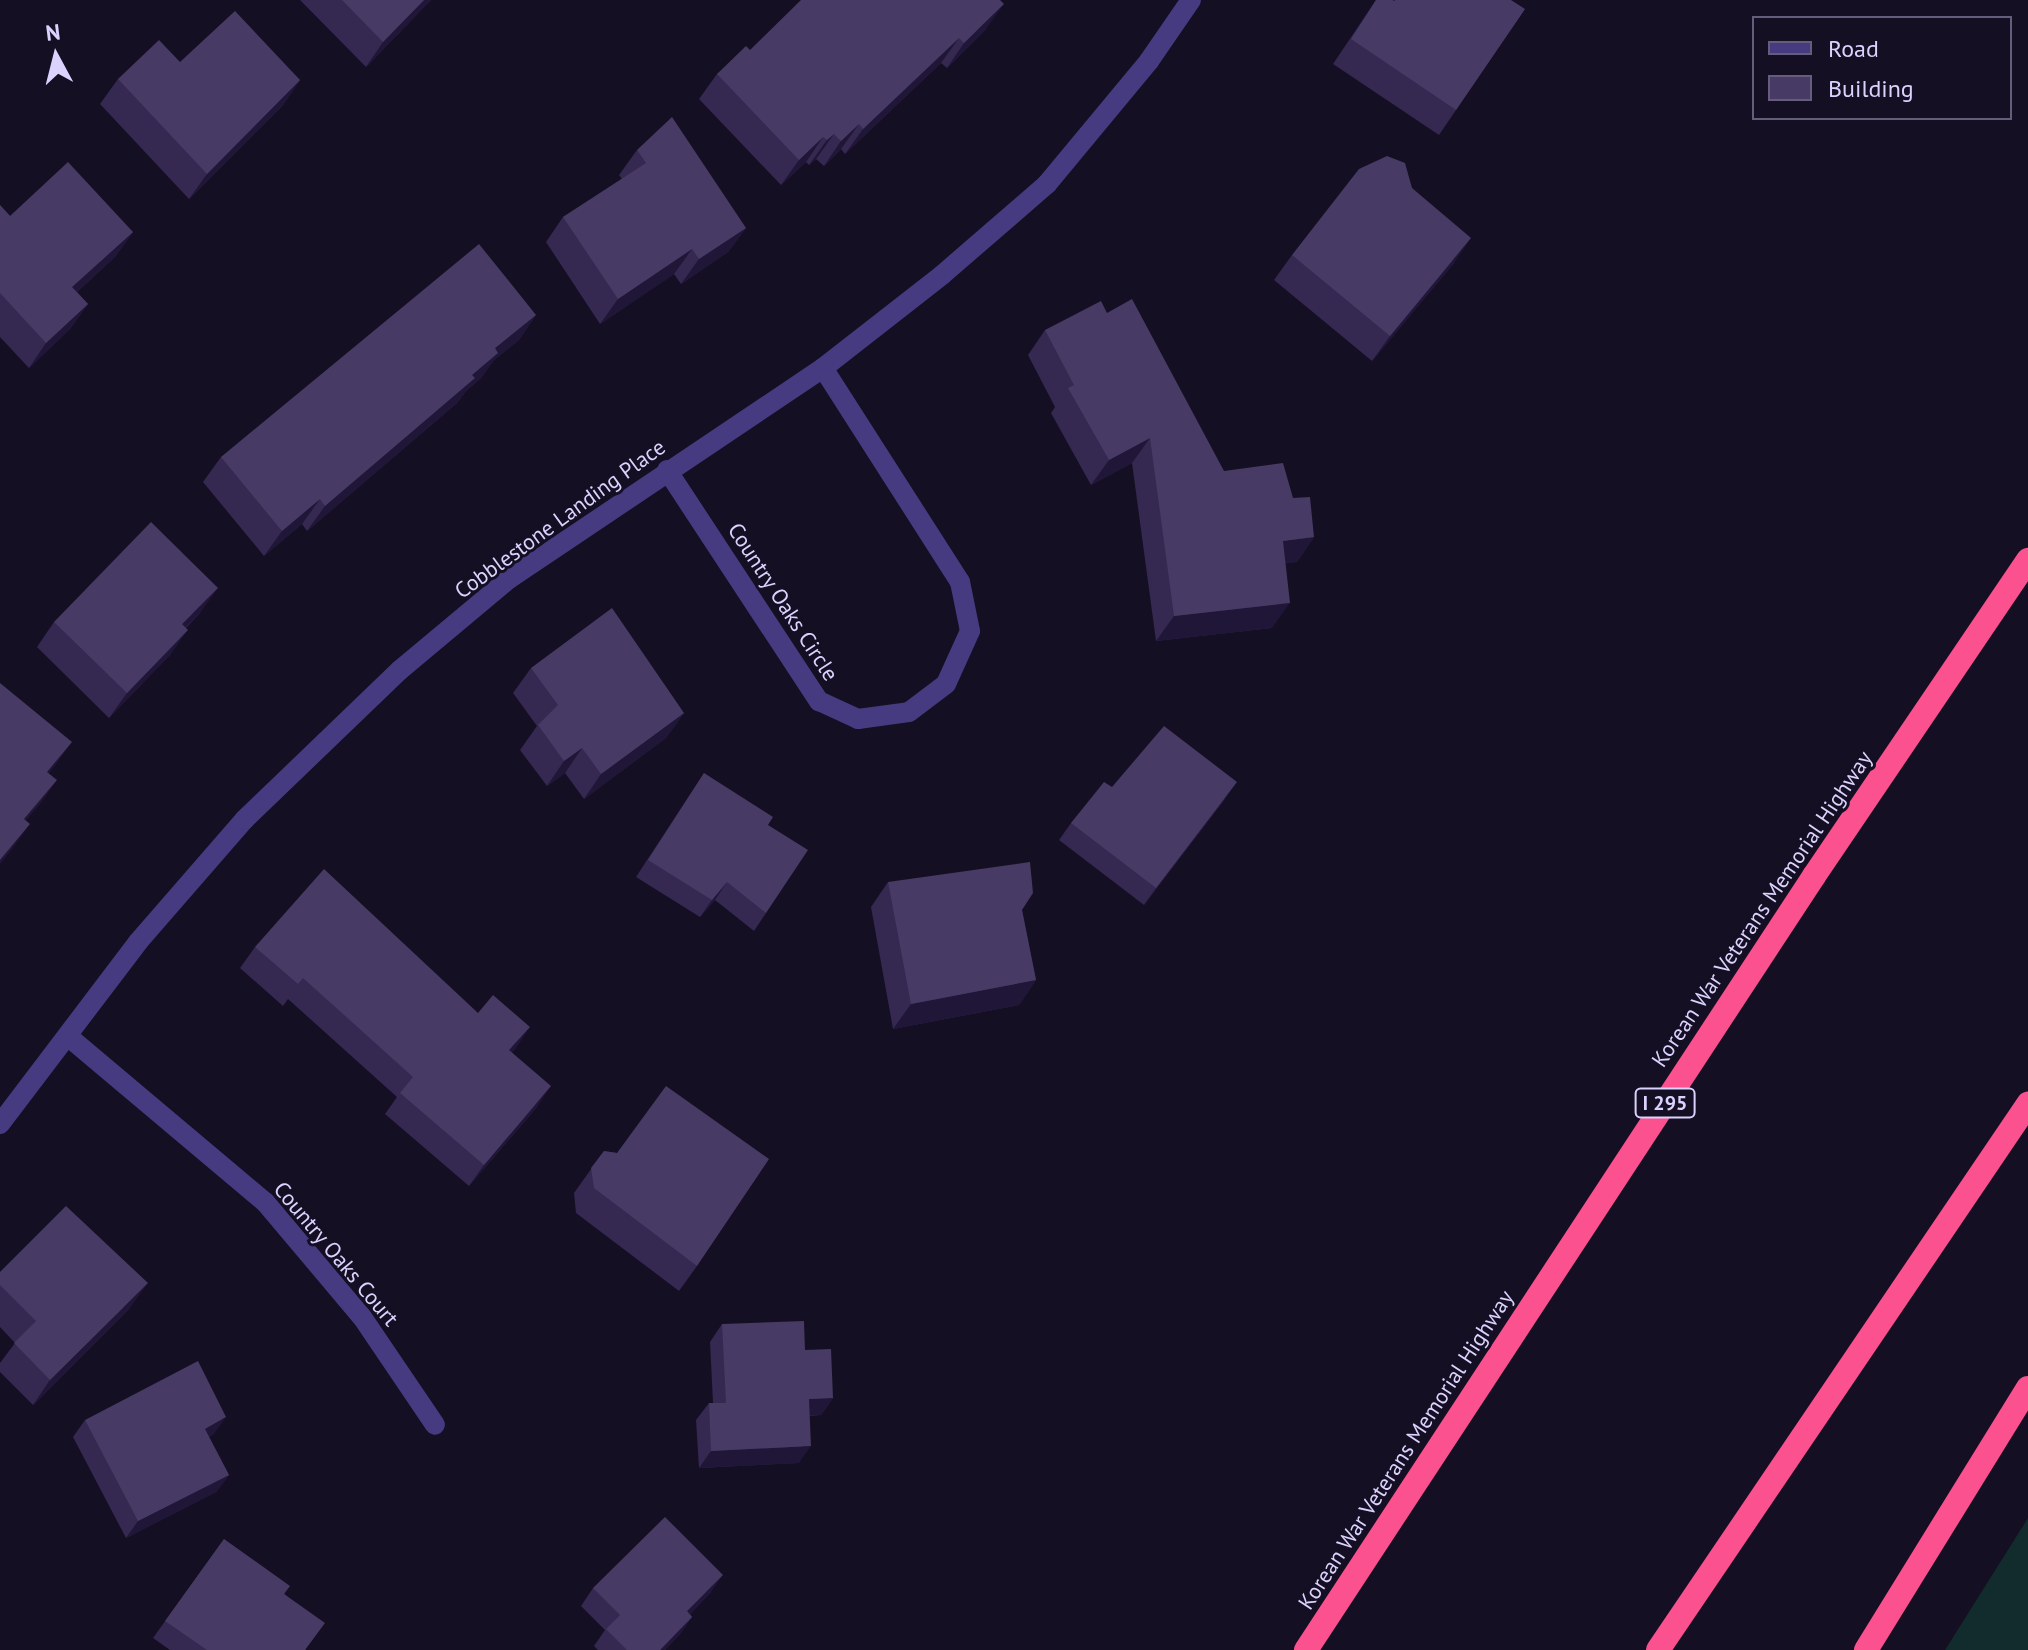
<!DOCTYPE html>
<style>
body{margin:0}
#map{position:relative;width:2028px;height:1650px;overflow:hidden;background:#150f23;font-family:"PT Sans",sans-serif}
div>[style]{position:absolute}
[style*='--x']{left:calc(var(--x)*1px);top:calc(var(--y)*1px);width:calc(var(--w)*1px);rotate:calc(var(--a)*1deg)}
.green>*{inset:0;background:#122b2d}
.minor>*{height:20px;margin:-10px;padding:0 10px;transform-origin:10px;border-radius:10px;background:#463b81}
.motorway>*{height:24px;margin:-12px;padding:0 12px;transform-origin:12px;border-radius:12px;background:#fb518e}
.wall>*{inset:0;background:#352851}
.shaded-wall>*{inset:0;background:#201637}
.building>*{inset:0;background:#473a64}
span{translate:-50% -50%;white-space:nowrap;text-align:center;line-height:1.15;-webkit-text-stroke:6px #150f23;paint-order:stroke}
.shield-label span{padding:2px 6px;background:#150f23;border:2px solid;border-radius:6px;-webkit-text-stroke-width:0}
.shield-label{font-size:20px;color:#dcd2fe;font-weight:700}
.street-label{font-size:22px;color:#dcd2fe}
.legend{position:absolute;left:1752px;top:16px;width:260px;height:104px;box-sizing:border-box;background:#150f23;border:2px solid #655d7b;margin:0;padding:10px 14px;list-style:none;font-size:24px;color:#dcd2fe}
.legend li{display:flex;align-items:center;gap:16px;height:40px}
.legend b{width:40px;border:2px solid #655d7b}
.north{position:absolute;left:16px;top:16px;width:80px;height:80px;-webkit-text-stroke:6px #150f23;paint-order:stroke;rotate:353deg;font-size:22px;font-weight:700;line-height:32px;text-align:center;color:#dcd2fe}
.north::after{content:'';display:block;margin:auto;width:28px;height:36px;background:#dcd2fe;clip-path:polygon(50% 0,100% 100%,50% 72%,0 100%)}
</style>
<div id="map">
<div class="green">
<i style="clip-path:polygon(2028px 1518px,2028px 1650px,1945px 1650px)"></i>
</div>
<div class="minor">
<i style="--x:667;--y:470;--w:277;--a:56.7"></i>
<i style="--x:819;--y:701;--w:43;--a:24.8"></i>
<i style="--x:858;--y:719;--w:51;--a:-7.8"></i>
<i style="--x:909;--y:712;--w:46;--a:-37.1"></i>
<i style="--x:946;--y:684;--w:58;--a:-65.6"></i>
<i style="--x:970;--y:631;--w:50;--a:-101.5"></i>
<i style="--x:960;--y:582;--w:254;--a:-122.6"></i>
<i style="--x:70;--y:1038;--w:255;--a:40.1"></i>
<i style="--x:265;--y:1202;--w:150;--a:49.9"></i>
<i style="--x:362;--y:1317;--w:130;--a:55.9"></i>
<i style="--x:0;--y:1124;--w:228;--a:-52.8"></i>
<i style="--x:138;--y:942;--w:162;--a:-49"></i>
<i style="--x:244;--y:820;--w:216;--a:-43.9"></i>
<i style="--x:400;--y:670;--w:142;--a:-39.9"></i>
<i style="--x:509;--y:579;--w:378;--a:-33.9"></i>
<i style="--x:823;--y:368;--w:151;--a:-38"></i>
<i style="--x:942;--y:275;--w:139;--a:-40.9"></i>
<i style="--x:1047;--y:184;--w:160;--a:-50.3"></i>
<i style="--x:1149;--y:61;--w:74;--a:-55.5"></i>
</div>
<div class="motorway">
<i style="--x:1306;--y:1650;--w:926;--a:-56.72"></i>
<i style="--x:1814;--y:876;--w:382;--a:-55.9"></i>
<i style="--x:1658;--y:1650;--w:660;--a:-55.88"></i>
<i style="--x:1866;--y:1650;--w:308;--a:-58.3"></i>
</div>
<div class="wall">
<i style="clip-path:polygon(300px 0,431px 0,366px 67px)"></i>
<i style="clip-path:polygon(1376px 0,1525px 9px,1439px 135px,1333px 64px)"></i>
<i style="clip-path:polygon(986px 29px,947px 68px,941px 63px,845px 154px,841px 149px,824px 166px,816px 159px,809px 165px,806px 162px,781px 185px,699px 99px,717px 74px,750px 50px)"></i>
<i style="clip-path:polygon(180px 62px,300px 80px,283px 105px,189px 199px,100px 104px,118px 79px)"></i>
<i style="clip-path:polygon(637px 150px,746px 228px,728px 252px,681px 284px,674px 274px,600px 324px,546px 242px,563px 217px,622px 179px,619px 175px)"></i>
<i style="clip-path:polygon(1412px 188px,1454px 263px,1372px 361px,1274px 280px,1292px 255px)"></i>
<i style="clip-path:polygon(0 205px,10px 216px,133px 232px,115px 257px,77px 292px,88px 304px,70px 329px,29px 368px,0 337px)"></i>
<i style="clip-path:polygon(1107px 313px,1224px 471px,1293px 498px,1314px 537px,1297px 562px,1285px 563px,1272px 628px,1156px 641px,1132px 463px,1091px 485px,1051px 413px,1055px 407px,1028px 355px,1045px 330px)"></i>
<i style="clip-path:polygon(536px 315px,519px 340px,494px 360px,481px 378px,466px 391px,457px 403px,307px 531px,302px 524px,264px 556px,203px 482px,221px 457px)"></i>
<i style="clip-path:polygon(200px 613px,186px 628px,170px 655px,109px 718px,37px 647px,54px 622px)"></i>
<i style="clip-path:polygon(531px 668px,684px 713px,666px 738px,584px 799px,565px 773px,547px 786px,520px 750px,537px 726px,513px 693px)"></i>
<i style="clip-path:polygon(704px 773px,768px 825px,766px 913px,754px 931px,715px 900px,700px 917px,636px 877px)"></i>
<i style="clip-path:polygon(1112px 787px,1225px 799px,1144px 905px,1059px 840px,1071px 823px)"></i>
<i style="clip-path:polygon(888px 882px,1022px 910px,1036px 980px,1019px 1005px,893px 1029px,871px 907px)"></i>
<i style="clip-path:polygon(255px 947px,516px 1048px,512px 1052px,537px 1107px,469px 1186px,385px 1114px,397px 1097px,288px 999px,283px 1006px,240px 968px)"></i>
<i style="clip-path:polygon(604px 1151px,617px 1153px,697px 1266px,679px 1291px,576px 1213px,574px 1193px)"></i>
<i style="clip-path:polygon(0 1272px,130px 1308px,33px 1405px,0 1372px,0 1363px,15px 1343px,0 1327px)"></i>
<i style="clip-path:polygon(722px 1324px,805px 1350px,833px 1398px,821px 1415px,809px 1416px,799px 1463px,699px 1468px,696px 1420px,709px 1403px,713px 1403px,710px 1342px)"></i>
<i style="clip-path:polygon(85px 1420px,214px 1434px,209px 1437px,229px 1475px,216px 1492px,126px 1538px,73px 1437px)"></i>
<i style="clip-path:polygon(224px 1539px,285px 1594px,306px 1650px,170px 1650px,153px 1638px)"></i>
<i style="clip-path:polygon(593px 1588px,711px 1592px,690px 1614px,692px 1617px,680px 1634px,665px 1650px,598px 1650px,594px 1646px,605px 1630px,581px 1606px)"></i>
</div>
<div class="shaded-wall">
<i style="clip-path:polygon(424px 0,431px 0,366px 67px,383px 42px)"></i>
<i style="clip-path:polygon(1004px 4px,986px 29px,947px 68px,964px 43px)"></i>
<i style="clip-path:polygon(959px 38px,941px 63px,845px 154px,863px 129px)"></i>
<i style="clip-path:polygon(300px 80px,283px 105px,189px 199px,207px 174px)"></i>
<i style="clip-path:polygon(859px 124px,841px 149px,824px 166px,841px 141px)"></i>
<i style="clip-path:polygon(834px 134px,816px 159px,809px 165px,827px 140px)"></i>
<i style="clip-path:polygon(823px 137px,806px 162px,781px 185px,799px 160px)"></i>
<i style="clip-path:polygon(746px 228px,728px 252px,681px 284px,699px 259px)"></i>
<i style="clip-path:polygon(133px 232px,115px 257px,55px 312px,72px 287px)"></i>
<i style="clip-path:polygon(1471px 238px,1454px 263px,1372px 361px,1390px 336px)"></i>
<i style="clip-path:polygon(692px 249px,674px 274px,600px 324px,618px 299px)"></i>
<i style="clip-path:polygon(88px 304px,70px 329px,29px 368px,46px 343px)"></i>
<i style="clip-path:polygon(536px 315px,519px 340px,494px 360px,481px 378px,466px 391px,457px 403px,307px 531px,325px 506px,472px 375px,495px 348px)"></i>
<i style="clip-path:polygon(1150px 438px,1132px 463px,1091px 485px,1109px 460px)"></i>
<i style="clip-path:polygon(320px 499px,302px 524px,264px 556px,282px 531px)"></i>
<i style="clip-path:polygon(1314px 537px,1297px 562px,1265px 566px,1283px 541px)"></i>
<i style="clip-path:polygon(218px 588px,200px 613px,164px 649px,182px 624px)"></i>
<i style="clip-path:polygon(1290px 603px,1272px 628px,1156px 641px,1174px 616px)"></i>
<i style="clip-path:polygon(188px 630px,170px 655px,109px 718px,127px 693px)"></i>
<i style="clip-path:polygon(684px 713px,666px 738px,584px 799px,601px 774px)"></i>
<i style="clip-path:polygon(72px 742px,54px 767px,30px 797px,47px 772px)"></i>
<i style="clip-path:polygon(582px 748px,565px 773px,547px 786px,564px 761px)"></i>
<i style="clip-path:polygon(57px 780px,40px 804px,6px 844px,24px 819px)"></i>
<i style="clip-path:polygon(1237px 782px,1225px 799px,1144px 905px,1156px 888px)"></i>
<i style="clip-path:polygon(30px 824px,12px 849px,0 864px,0 860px)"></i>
<i style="clip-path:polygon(727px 882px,715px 900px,700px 917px,712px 900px)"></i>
<i style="clip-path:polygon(1036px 980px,1019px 1005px,893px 1029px,911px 1004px)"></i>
<i style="clip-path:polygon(530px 1027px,516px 1048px,495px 1071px,509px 1050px)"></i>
<i style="clip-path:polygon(551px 1086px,537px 1107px,469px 1186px,484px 1165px)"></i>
<i style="clip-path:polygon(148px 1283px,130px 1308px,33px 1405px,50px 1380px)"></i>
<i style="clip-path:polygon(833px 1398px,821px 1415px,796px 1416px,809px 1399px)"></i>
<i style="clip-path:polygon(226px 1417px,214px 1434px,193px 1446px,205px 1429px)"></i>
<i style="clip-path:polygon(811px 1446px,799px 1463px,699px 1468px,711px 1451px)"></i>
<i style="clip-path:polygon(229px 1475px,216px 1492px,126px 1538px,138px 1521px)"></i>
<i style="clip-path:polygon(723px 1575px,711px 1592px,675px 1629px,687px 1611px)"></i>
<i style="clip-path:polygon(692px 1617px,680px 1634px,665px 1650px,660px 1650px)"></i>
</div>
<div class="building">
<i style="clip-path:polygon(342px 0,424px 0,383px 42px)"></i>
<i style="clip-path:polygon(801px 0,1000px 0,1004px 4px,964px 43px,959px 38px,863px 129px,859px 124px,841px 141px,834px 134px,827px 140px,823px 137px,799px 160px,717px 74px,746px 46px,750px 50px)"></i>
<i style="clip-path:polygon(1376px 0,1393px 0,1394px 1px,1395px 0,1511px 0,1525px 9px,1456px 110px,1351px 39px)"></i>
<i style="clip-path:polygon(235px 11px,300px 80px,207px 174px,118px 79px,159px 40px,180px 62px)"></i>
<i style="clip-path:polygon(672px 117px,746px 228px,699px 259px,692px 249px,618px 299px,563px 217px,646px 163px,637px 150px)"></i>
<i style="clip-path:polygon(1387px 156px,1405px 163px,1412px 188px,1471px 238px,1390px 336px,1292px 255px,1359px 169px)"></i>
<i style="clip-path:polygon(68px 162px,133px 232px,72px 287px,88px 304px,46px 343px,0 293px,0 205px,10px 216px)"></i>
<i style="clip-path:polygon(479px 244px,536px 315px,495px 348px,498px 353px,472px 375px,475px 378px,325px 506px,320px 499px,282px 531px,221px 457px)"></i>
<i style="clip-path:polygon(1132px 299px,1224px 471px,1283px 463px,1293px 498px,1310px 497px,1314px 537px,1283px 541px,1290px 603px,1174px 616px,1150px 438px,1109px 460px,1068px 388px,1074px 385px,1045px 330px,1101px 301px,1107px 313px)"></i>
<i style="clip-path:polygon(151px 522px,218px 588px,182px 624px,188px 630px,127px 693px,54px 622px)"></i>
<i style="clip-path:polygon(612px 608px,684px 713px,601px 774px,582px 748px,564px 761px,538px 725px,558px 705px,531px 668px)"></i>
<i style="clip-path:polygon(0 683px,72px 742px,47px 772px,57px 780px,24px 819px,30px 824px,0 860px)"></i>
<i style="clip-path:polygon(1164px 726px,1237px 782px,1156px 888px,1071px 823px,1104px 782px,1112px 787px)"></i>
<i style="clip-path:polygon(704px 773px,773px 817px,768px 825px,808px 850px,766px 913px,727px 882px,712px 900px,648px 860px)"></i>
<i style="clip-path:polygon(1030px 862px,1033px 893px,1022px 910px,1036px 980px,911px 1004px,888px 882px)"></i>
<i style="clip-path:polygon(324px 869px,478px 1013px,493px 995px,530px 1027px,509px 1050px,551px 1086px,484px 1165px,400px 1093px,413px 1077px,303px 978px,298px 984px,255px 947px)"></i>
<i style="clip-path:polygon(666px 1086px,769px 1159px,697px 1266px,594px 1188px,591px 1168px,604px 1151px,617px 1153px)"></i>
<i style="clip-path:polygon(66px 1206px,148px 1283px,50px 1380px,14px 1343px,36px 1321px,0 1285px,0 1272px)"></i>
<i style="clip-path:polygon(804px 1321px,805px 1350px,831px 1349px,833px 1398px,809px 1399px,811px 1446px,711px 1451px,709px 1403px,726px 1403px,722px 1324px)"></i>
<i style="clip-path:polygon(198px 1361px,226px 1417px,205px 1429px,229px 1475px,138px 1521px,85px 1420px)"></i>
<i style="clip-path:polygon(665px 1517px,723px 1575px,687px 1611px,692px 1617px,660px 1650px,627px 1650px,606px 1629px,620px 1615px,593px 1588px)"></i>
<i style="clip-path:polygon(224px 1539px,290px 1586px,284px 1594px,325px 1623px,305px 1650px,207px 1650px,165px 1621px)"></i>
</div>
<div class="shield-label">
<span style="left:1665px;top:1103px">I 295</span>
</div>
<div class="street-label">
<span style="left:560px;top:519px;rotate:-36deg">Cobblestone Landing Place</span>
<span style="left:783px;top:602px;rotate:57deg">Country Oaks Circle</span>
<span style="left:1762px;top:909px;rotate:-56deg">Korean War Veterans Memorial Highway</span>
<span style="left:336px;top:1254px;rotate:50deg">Country Oaks Court</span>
<span style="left:1406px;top:1450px;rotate:-57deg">Korean War Veterans Memorial Highway</span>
</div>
<ul class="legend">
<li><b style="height:10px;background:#463b81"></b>Road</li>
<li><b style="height:22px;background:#473a64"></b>Building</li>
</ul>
<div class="north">N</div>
</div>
